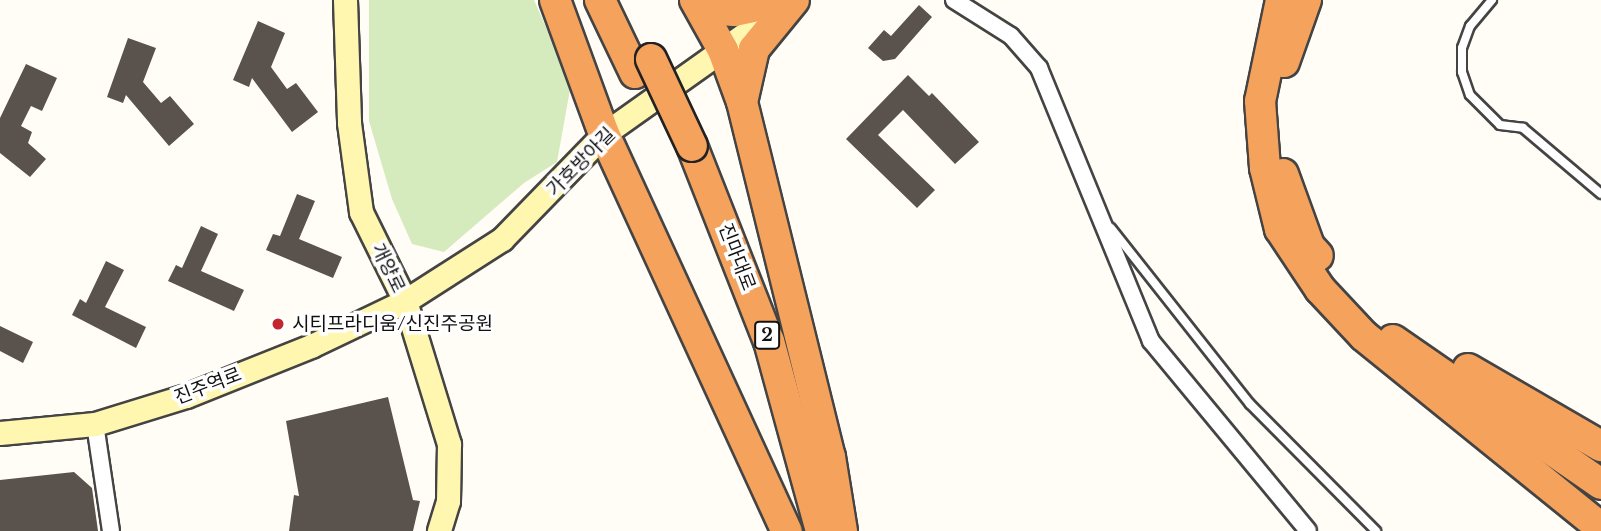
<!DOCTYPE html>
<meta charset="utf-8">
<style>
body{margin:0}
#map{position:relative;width:1601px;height:531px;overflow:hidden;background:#fffdf5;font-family:"Libre Baskerville","Noto Sans KR",serif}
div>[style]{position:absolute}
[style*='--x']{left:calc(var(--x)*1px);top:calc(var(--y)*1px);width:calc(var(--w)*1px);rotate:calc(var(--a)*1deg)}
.green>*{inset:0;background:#d5ebbd}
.building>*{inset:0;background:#5a524d}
.roads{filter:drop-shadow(2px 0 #444) drop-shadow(-2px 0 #444) drop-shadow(0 2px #444) drop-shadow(0 -2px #444)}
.lane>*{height:8px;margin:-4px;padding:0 4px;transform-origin:4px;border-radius:4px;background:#fff}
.street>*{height:16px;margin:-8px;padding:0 8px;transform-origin:8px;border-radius:8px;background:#fff}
.secondary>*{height:23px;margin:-11.5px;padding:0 11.5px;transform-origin:11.5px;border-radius:11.5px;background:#fff6b0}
.highway>*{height:30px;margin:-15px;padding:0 15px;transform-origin:15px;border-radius:15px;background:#f5a25d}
.bridges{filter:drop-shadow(2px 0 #222) drop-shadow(-2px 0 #222) drop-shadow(0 2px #222) drop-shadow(0 -2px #222)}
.highway-bridge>*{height:30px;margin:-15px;padding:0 15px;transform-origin:15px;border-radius:15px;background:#f5a25d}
.dots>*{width:19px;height:19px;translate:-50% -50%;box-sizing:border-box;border:4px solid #fff;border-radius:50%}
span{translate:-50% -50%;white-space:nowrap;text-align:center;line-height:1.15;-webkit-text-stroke:7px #fff;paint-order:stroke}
.shield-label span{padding:2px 5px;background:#fff;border:2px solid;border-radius:5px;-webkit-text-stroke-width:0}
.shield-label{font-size:18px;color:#111;font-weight:700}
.street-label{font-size:19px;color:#111}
.poi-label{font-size:19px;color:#111}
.left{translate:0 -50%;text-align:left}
</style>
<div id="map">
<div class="green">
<i style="clip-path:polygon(369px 0,534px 0,571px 84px,557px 162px,524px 183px,444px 252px,412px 244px,392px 199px,369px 121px)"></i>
</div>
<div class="building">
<i style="clip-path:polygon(919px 5px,932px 17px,895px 59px,883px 61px,868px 48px,884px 30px,891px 36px)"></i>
<i style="clip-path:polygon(258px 21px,285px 33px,271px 67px,287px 89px,296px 83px,318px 112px,292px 132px,252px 78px,249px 87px,233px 80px)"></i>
<i style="clip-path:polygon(128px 38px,156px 48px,143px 82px,161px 103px,170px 96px,194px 124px,169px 146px,126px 95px,123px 103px,107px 97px)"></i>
<i style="clip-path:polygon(26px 64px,57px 78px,42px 111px,31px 106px,21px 126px,32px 132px,28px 143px,46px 159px,30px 177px,0 153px,0 118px)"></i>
<i style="clip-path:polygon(908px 75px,929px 96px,932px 93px,979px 142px,955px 164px,903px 110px,878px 135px,935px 190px,917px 208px,846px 139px)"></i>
<i style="clip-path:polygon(297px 194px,315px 201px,299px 239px,342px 257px,333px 278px,266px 250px,273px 234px,280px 236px)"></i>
<i style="clip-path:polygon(201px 226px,218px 234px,201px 271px,244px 290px,234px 311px,168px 281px,176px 265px,182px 268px)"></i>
<i style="clip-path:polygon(106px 261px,124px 270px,105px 307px,146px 327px,136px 348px,72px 315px,80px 299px,86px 303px)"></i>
<i style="clip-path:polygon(0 326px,33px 342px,23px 363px,0 351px)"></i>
<i style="clip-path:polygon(388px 397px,413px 500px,420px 501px,413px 531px,289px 531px,294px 495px,299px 496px,286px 421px)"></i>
<i style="clip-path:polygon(74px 472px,92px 488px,98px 531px,0 531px,0 480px)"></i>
</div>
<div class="roads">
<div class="lane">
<i style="--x:1492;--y:0;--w:34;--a:130"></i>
<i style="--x:1470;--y:26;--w:23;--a:110"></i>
<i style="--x:1462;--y:48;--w:24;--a:90"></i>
<i style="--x:1462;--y:72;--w:24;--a:71"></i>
<i style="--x:1470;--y:95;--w:42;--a:45"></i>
<i style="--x:1500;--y:125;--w:23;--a:7"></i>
<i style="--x:1523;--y:128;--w:102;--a:40.2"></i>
<i style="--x:1111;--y:228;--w:224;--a:51.7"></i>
<i style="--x:1250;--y:404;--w:179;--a:45.2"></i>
</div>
<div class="street">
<i style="--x:954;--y:0;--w:67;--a:32.3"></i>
<i style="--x:1011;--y:36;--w:43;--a:48.8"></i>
<i style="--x:1039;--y:68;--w:295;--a:67.7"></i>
<i style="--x:1151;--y:341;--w:246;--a:50.4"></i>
<i style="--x:95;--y:424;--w:108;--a:81.5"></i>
</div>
<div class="secondary">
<i style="--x:345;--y:0;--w:123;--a:88.1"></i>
<i style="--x:349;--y:123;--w:90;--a:82.3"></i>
<i style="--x:361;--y:212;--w:99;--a:63.7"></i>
<i style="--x:405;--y:301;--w:150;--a:72.9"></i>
<i style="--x:449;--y:444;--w:57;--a:91"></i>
<i style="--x:448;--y:501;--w:31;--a:107"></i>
<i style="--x:0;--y:433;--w:95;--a:-5.4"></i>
<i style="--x:95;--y:424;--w:95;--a:-17.1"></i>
<i style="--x:186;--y:396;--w:135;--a:-21.8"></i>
<i style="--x:311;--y:346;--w:104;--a:-25.6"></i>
<i style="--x:405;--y:301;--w:115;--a:-32.6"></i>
<i style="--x:502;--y:239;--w:146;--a:-45.8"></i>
<i style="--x:604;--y:134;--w:207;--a:-35.4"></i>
</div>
<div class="highway">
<i style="--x:555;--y:0;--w:143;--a:69.9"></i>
<i style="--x:604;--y:134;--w:437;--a:65.3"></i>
<i style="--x:600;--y:0;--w:81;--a:64.4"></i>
<i style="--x:695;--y:0;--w:57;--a:60.8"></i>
<i style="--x:723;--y:50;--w:55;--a:69.9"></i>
<i style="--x:742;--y:102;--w:366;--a:76.1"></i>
<i style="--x:830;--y:457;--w:75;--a:80.8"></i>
<i style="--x:703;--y:0;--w:20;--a:30"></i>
<i style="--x:720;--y:10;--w:14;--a:4"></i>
<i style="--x:734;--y:11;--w:53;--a:-11.9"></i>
<i style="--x:1281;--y:0;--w:103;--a:101.7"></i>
<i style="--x:1260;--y:101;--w:67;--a:85.7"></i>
<i style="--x:1265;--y:168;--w:63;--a:76.2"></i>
<i style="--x:1280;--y:229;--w:72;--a:56.3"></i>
<i style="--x:1320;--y:289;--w:64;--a:46.9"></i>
<i style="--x:1364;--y:336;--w:305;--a:39"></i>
<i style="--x:1284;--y:62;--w:66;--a:-70.5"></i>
<i style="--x:743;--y:98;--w:50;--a:-77.3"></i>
<i style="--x:754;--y:49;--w:63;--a:-50.8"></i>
<i style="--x:692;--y:146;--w:210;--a:68.5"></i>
<i style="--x:769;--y:341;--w:197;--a:74.7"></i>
<i style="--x:1283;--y:174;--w:77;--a:70.1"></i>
<i style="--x:1309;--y:246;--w:13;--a:48"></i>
<i style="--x:1393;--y:340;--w:253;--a:34.7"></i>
<i style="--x:1468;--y:369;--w:154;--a:30.1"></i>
</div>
</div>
<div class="bridges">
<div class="highway-bridge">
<i style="--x:651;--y:59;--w:96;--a:64.8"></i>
</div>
</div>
<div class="dots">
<i style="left:278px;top:324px;background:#c4262e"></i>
</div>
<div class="shield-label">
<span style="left:767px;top:335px">2</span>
</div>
<div class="street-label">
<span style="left:581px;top:162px;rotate:-45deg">가호방아길</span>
<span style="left:737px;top:257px;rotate:69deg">진마대로</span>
<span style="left:388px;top:268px;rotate:64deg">개양로</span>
<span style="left:208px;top:386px;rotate:-21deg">진주역로</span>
</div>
<div class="poi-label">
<span class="left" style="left:292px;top:324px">시티프라디움/신진주공원</span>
</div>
</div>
